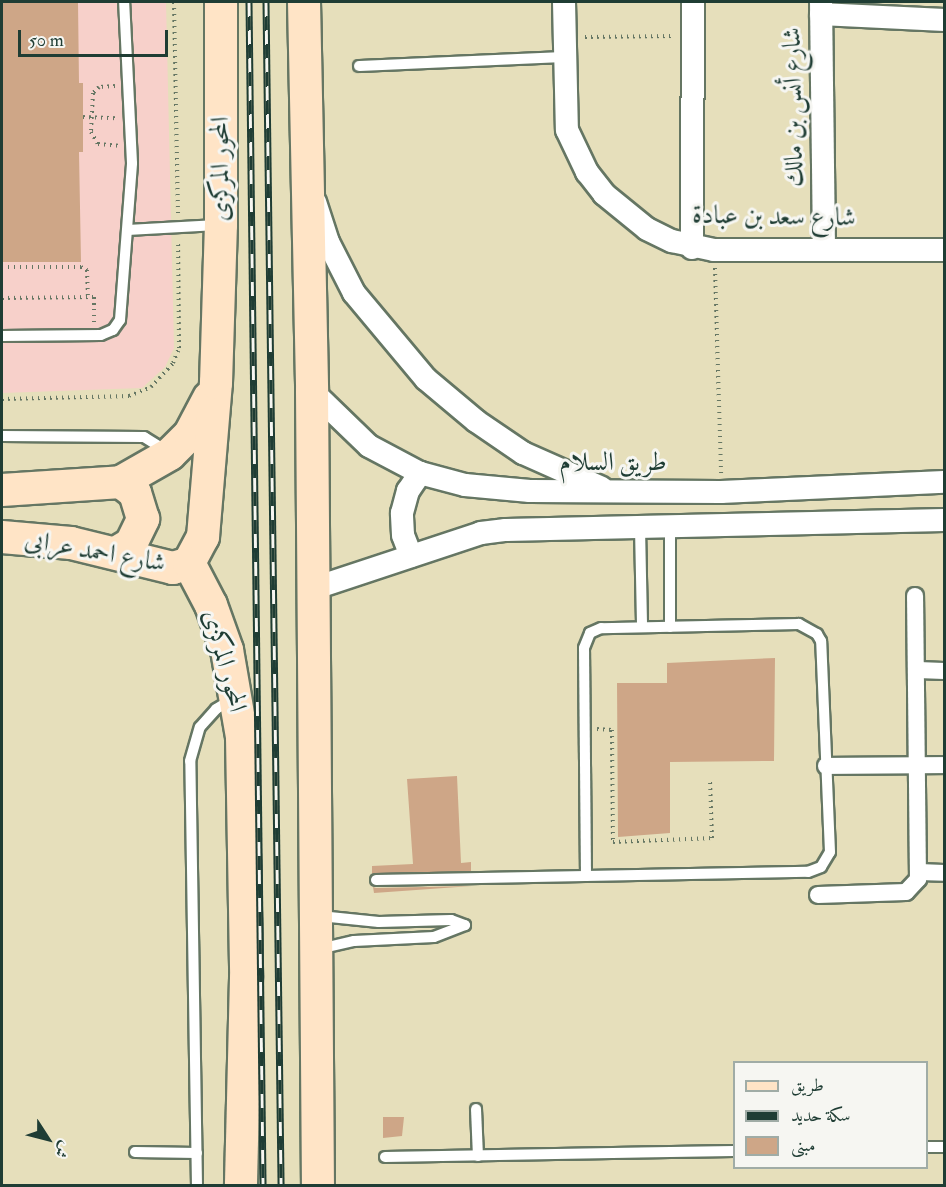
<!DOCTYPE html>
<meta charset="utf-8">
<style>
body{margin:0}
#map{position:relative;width:946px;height:1187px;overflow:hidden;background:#e6dfbb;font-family:"IM FELL Double Pica",Amiri,serif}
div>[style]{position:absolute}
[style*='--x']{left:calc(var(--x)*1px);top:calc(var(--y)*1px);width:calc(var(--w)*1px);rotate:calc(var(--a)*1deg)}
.built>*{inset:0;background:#f7d0ca}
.building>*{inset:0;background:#cea687}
.path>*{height:4px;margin-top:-2px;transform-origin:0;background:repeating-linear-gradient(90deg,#657663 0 1.5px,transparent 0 6px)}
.roads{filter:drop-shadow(2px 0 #657663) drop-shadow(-2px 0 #657663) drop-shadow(0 2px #657663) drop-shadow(0 -2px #657663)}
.service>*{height:10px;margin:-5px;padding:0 5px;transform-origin:5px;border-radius:5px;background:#fff}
.pedestrian>*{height:16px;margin:-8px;padding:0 8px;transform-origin:8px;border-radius:8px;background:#fff}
.minor>*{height:22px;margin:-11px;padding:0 11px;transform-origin:11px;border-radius:11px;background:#fff}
.secondary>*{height:32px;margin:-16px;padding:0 16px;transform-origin:16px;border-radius:16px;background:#ffe4c6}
.rail>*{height:7px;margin-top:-3.5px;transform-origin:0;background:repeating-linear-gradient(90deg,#f6f6f2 0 14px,#1f3d34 0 28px);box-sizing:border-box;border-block:2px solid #1f3d34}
span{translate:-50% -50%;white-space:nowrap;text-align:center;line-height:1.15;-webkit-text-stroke:6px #f6f6f2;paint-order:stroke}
.street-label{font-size:26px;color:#1f3d34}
.frame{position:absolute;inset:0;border:3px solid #1f3d34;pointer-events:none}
.legend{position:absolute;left:733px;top:1061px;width:195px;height:108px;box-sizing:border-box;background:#f6f6f2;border:2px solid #a0aca6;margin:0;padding:8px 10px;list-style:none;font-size:18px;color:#1f3d34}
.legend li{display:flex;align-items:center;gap:12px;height:30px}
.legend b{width:30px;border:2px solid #a0aca6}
.north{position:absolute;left:18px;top:1109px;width:60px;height:60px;-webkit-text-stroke:4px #f6f6f2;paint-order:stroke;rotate:126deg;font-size:16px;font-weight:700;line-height:24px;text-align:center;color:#1f3d34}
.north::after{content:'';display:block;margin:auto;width:21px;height:27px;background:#1f3d34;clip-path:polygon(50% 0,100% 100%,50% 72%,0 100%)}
.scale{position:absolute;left:18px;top:30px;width:150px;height:27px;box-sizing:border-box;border:3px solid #1f3d34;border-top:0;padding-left:8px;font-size:18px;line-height:21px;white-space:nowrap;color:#1f3d34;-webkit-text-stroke:4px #f6f6f2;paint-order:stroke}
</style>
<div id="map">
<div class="built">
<i style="clip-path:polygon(2px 2px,166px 2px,174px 348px,165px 367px,142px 388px,2px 393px)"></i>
</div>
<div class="building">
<i style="clip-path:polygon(2px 2px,78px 2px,79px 83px,83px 83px,83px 152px,79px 152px,81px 262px,2px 262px)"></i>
<i style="clip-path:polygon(775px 658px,774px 761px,670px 762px,670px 833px,618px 837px,617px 683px,667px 683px,667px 663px)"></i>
<i style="clip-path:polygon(457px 776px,461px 863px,471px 862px,471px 871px,372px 874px,372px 866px,413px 864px,407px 779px)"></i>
<i style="clip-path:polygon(472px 886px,374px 893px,373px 887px,376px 888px)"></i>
<i style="clip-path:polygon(383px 1117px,404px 1117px,402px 1136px,383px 1138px)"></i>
</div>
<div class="path">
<i style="--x:174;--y:2;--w:213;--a:88.9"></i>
<i style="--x:585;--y:37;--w:89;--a:-0.6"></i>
<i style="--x:115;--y:86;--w:16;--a:176"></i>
<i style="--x:99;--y:87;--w:8;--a:135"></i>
<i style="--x:93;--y:93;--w:39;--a:93"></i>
<i style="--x:91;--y:132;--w:14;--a:60"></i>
<i style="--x:98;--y:144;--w:21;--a:5"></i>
<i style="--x:83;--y:117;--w:33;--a:2"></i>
<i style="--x:2;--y:267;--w:79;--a:0"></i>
<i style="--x:81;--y:267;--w:7;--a:27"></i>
<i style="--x:87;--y:270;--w:27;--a:88"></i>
<i style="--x:715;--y:268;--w:206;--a:88.3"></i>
<i style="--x:2;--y:298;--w:92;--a:-0.6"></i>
<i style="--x:94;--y:297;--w:25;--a:90"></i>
<i style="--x:2;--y:399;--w:127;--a:-1.4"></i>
<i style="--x:129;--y:396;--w:24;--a:-22"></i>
<i style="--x:151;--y:387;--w:33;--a:-47"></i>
<i style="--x:173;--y:363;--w:16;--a:-68"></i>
<i style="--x:179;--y:348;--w:107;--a:-90.5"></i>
<i style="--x:597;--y:729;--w:15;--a:4"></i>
<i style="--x:612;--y:730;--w:112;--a:89.5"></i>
<i style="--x:613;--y:842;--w:99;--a:-2.3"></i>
<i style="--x:712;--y:838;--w:58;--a:-92"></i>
</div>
<div class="roads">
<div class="service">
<i style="--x:359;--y:66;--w:205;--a:-2.5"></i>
<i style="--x:128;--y:230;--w:89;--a:-3.2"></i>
<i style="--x:2;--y:336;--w:99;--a:-0.6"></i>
<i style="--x:101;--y:335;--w:13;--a:-23"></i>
<i style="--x:113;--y:330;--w:12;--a:-55"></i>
<i style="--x:120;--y:320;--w:157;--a:-85.6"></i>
<i style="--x:132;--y:163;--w:161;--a:-92.8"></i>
<i style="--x:2;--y:436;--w:142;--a:0.4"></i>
<i style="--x:144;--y:437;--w:28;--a:32"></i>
<i style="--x:640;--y:528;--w:99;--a:88.8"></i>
<i style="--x:670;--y:627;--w:100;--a:-90"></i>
<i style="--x:376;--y:880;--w:432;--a:-1.1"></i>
<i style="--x:808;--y:872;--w:14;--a:-21"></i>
<i style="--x:821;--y:867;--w:17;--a:-59"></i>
<i style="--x:830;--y:852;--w:211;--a:-92.4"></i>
<i style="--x:821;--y:641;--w:8;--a:-120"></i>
<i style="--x:817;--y:634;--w:21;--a:-151"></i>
<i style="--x:799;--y:624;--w:198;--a:178.8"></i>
<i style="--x:601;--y:628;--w:12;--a:156"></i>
<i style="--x:590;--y:633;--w:16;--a:112"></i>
<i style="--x:584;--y:648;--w:228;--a:89.5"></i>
<i style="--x:320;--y:916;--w:59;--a:5.8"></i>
<i style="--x:379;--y:922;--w:72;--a:-1.6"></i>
<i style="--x:451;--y:920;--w:15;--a:20"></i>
<i style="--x:319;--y:949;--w:36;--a:-13"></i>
<i style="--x:354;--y:941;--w:80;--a:-2.9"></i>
<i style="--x:434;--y:937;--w:33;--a:-21"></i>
<i style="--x:476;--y:1109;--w:47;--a:87.6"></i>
<i style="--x:926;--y:1147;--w:18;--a:0"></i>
<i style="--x:135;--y:1152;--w:62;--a:0.9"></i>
<i style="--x:385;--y:1157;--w:349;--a:-1"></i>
<i style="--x:197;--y:1186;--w:425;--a:-90.9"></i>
<i style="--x:190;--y:761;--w:35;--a:-74"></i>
<i style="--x:200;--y:727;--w:24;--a:-48"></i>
<i style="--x:216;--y:709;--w:17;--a:-31"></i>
</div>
<div class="pedestrian">
<i style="--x:918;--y:670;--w:26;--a:2"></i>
<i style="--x:826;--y:766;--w:118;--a:-0.5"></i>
<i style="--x:919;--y:872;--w:25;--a:2"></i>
<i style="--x:818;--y:895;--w:88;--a:-2"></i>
<i style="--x:906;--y:892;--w:18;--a:-47"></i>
<i style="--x:918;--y:879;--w:283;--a:-90.6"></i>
</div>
<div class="minor">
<i style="--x:564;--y:2;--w:128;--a:88.7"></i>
<i style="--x:567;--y:130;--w:47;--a:64.5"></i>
<i style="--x:587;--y:172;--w:28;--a:52"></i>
<i style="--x:604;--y:194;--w:55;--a:39.1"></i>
<i style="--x:647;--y:229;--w:28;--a:26"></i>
<i style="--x:672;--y:241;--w:43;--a:12.1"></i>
<i style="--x:714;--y:250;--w:230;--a:0"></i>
<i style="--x:821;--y:2;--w:245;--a:89.3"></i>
<i style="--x:821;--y:14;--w:123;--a:2.8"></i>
<i style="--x:315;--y:202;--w:42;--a:72"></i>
<i style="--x:328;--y:242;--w:57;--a:63"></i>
<i style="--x:354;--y:293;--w:112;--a:50.1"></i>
<i style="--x:426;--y:379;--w:65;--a:40"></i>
<i style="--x:476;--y:421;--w:57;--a:34.2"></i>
<i style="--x:523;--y:453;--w:86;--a:23.9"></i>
<i style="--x:692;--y:248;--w:246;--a:-89.8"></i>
<i style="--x:312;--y:391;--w:79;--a:44"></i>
<i style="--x:369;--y:446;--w:58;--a:27.9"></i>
<i style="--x:420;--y:473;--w:47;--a:14.9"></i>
<i style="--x:465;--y:485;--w:65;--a:5.3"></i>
<i style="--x:530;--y:491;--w:191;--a:0.3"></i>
<i style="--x:721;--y:492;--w:223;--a:-2.6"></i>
<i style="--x:411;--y:556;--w:22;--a:-111"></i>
<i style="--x:403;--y:535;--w:22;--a:-93"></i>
<i style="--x:402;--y:513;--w:23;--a:-75"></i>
<i style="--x:408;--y:491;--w:22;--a:-56"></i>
<i style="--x:312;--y:589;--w:178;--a:-18.3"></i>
<i style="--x:481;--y:533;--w:25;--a:-7"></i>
<i style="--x:506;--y:530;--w:438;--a:-1.3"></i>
</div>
<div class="secondary">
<i style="--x:304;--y:2;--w:389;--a:88.8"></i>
<i style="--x:312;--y:391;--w:795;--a:89.57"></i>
<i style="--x:2;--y:490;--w:119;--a:-3.8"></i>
<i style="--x:121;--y:482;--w:56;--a:-29.7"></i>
<i style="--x:170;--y:454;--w:28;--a:-45"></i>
<i style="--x:190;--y:434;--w:41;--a:-62.2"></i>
<i style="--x:2;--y:537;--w:69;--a:5"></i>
<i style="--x:71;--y:543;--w:105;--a:13.8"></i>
<i style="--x:173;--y:568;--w:17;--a:-17"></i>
<i style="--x:116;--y:553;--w:17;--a:-31"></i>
<i style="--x:131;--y:544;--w:28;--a:-64"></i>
<i style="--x:143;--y:519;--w:27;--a:-107"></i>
<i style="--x:135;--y:493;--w:18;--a:-142"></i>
<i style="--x:189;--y:563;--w:47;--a:62.4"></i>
<i style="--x:211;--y:605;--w:48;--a:70.4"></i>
<i style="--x:227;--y:650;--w:88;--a:80.2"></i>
<i style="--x:242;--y:737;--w:241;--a:89"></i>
<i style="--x:246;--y:978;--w:208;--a:91.4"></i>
<i style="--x:189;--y:563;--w:30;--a:-62"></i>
<i style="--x:203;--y:537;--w:155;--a:-85.2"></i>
<i style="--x:216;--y:383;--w:158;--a:-88.2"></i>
<i style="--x:221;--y:225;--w:223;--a:-90"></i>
</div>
</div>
<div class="rail">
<i style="--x:249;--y:2;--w:1184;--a:89.32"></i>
<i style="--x:266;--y:2;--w:1184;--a:89.27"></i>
</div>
<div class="street-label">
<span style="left:794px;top:107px;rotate:-91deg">شارع أنس بن مالك</span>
<span style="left:221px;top:169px;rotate:-90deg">المحور المركزى</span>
<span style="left:774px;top:217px;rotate:1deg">شارع سعد بن عبادة</span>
<span style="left:613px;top:463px">طريق السلام</span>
<span style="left:95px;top:552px;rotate:10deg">شارع احمد عرابى</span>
<span style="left:224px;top:661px;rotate:75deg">المحور المركزى</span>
</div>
<div class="frame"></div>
<ul class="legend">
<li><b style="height:8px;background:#ffe4c6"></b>طريق</li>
<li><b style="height:8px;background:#1f3d34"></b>سكة حديد</li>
<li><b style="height:16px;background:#cea687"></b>مبنى</li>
</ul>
<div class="north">ش</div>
<div class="scale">50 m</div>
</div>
